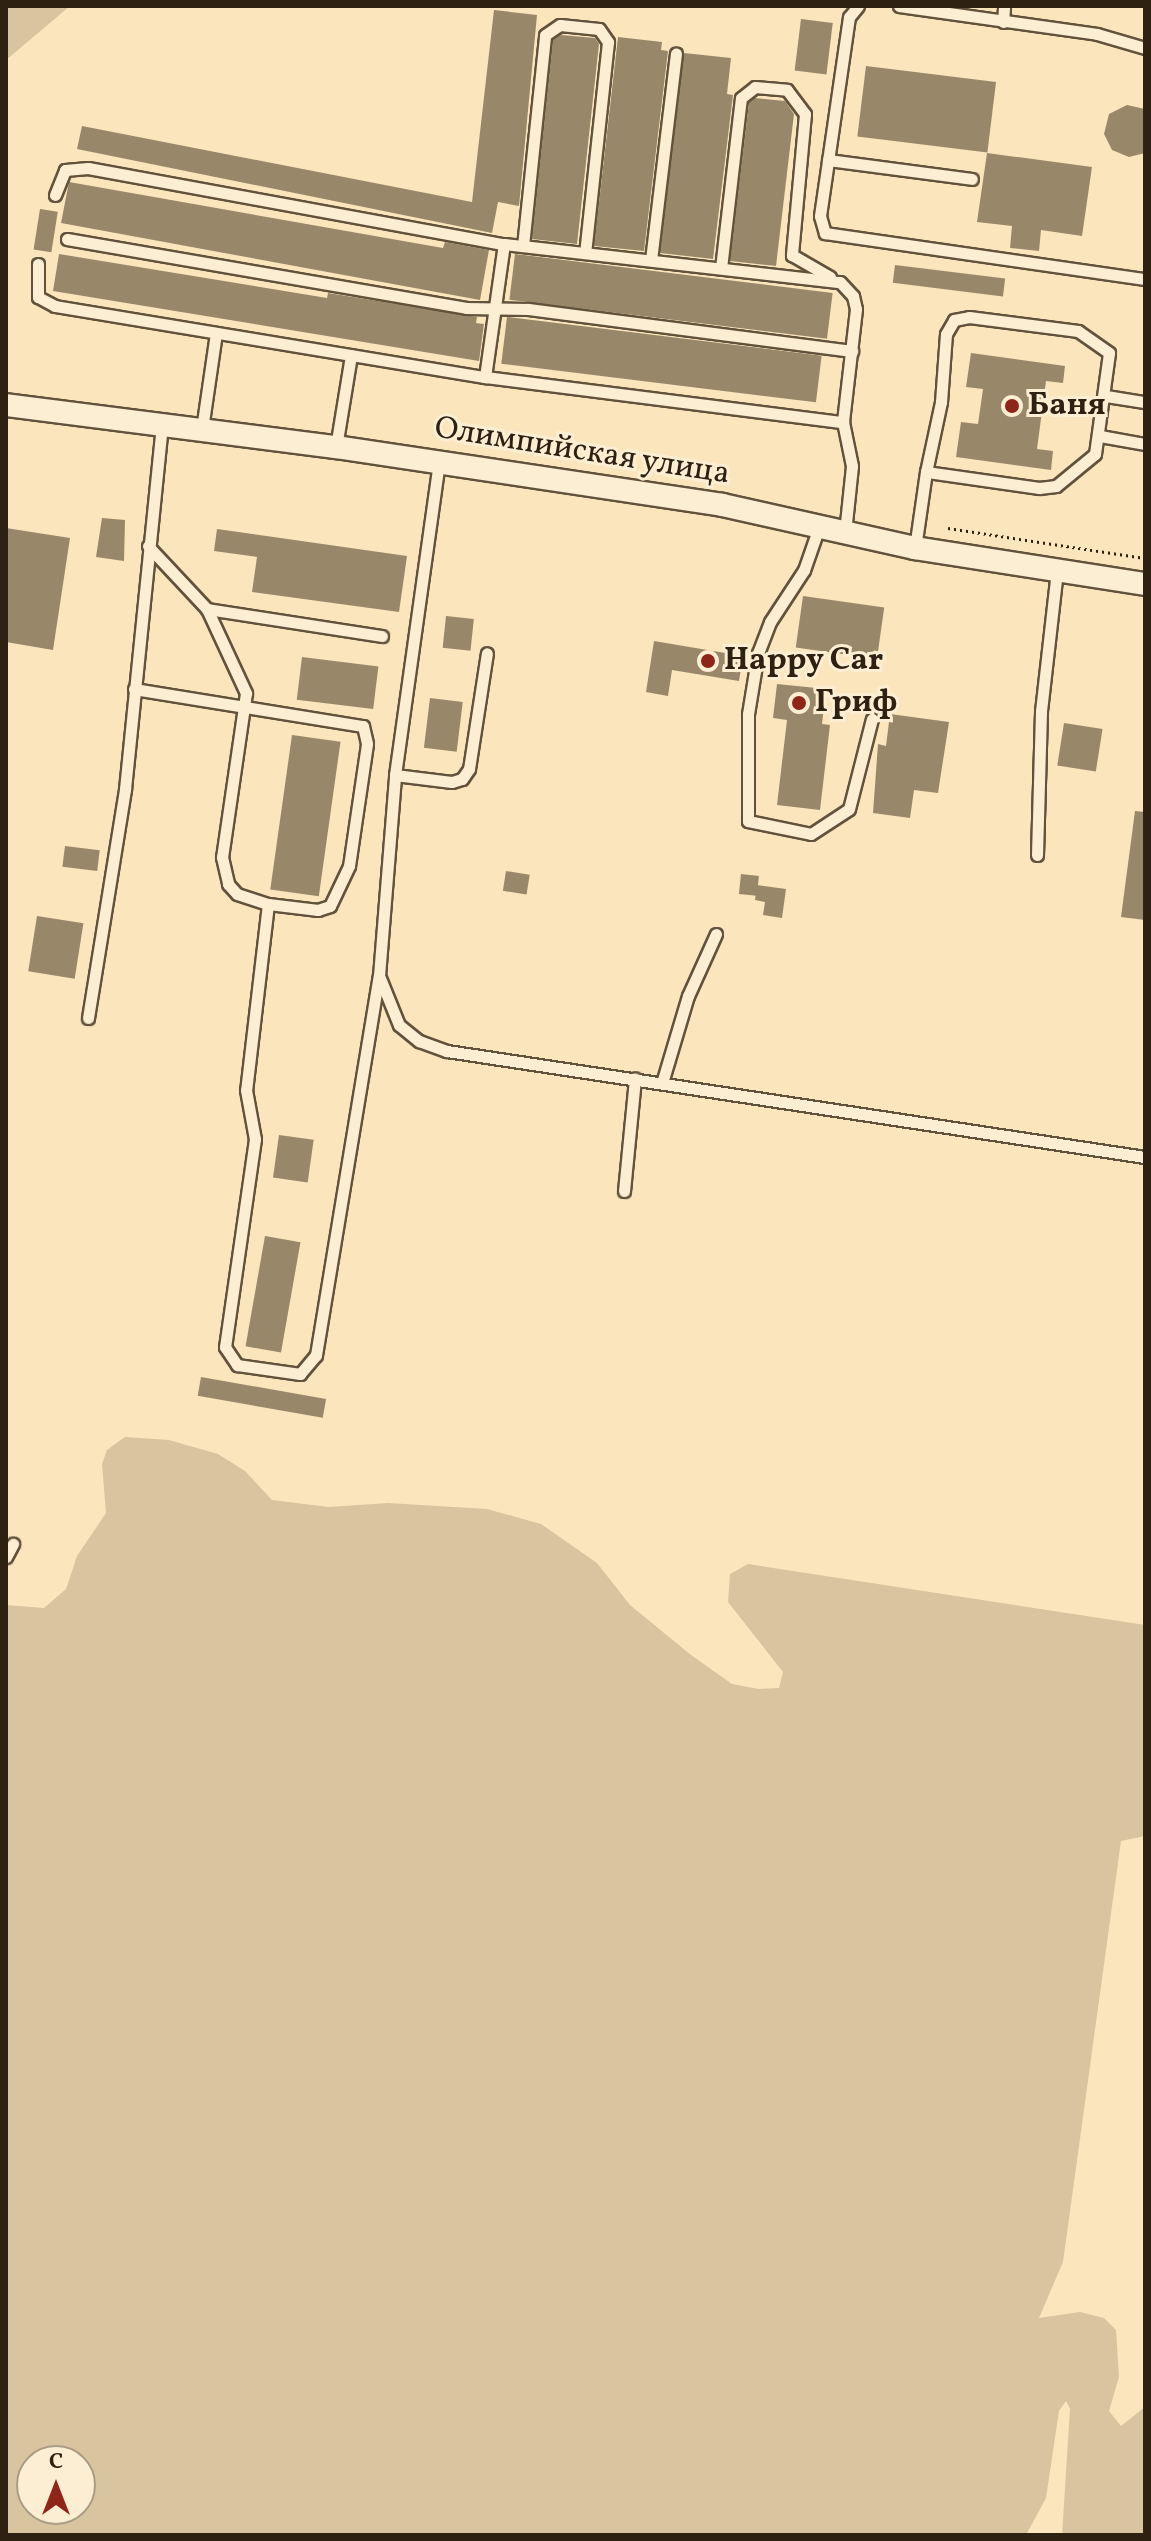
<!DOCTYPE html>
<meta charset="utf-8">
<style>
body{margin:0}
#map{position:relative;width:1151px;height:2541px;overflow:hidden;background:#fbe5bc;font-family:Vollkorn,serif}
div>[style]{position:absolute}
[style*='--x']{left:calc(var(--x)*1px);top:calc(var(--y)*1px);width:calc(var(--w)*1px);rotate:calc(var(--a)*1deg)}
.green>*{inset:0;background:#d8c49f}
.building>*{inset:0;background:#99876a;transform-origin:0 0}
.path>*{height:3px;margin-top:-1.5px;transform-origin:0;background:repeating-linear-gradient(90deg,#2f2111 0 2px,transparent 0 6px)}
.roads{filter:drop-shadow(2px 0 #62523c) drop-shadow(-2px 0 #62523c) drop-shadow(0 2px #62523c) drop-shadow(0 -2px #62523c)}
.lane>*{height:11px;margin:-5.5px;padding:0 5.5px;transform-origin:5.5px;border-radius:5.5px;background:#fceed3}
.street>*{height:22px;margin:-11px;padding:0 11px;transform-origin:11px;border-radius:11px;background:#fceed3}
.dots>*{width:22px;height:22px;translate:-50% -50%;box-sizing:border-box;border:4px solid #fceed3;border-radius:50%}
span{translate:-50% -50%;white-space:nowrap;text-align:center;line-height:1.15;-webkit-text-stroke:6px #fceed3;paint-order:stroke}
.poi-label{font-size:32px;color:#2f2111;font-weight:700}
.left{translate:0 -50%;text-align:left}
.street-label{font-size:32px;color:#2f2111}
.frame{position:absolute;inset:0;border:8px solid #2f2111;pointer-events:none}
.north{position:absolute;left:16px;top:2445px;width:80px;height:80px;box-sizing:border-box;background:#fceed3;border:2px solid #aa9c85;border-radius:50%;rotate:0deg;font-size:22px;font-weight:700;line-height:32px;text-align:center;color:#2f2111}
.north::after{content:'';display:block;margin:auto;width:28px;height:36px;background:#8f2418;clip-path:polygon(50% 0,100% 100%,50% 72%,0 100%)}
</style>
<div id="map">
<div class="green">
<i style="clip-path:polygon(6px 6px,70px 6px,6px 60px)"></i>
<i style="clip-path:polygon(evenodd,125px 1437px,169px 1440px,218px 1454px,245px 1471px,272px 1500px,329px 1507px,388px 1503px,487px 1509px,541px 1524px,597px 1563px,630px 1605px,691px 1655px,732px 1684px,759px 1689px,779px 1688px,783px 1672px,728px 1602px,730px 1574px,748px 1564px,1145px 1625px,1145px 1836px,1121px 1841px,1063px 2262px,1039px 2318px,1080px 2312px,1104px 2318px,1116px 2330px,1119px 2377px,1109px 2411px,1121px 2426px,1145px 2407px,1145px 2535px,1062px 2535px,1070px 2409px,1066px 2401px,1059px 2411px,1046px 2498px,1026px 2535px,6px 2535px,6px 1605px,44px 1608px,66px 1589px,77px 1556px,106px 1513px,102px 1464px,107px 1450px,125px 1437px,80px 2461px,80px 2509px,32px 2509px,32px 2461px,80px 2461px)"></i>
</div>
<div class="building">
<i style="clip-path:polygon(494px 10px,537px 15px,519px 206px,498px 202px,492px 233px,77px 149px,82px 126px,472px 202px)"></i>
<i style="left:801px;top:19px;width:32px;height:52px;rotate:7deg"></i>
<i style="clip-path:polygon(561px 35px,595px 38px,599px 44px,577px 244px,532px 239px,553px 40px)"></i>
<i style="clip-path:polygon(618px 37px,662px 42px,661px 50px,668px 51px,644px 251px,594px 246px)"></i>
<i style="clip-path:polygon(684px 53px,731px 58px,727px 94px,733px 95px,713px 259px,660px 253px)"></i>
<i style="left:866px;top:66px;width:131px;height:71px;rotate:7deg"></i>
<i style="clip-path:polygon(755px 98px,785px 101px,794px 114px,776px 266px,730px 261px,749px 102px)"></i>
<i style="clip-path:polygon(1127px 105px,1145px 109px,1145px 153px,1129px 157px,1112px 150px,1104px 134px,1109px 114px)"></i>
<i style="clip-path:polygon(987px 153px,1092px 167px,1082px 236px,1041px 230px,1039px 251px,1010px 248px,1012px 226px,977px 222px)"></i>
<i style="clip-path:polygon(69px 182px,443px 248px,445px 242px,489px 250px,480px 300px,61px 223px)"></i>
<i style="left:40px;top:209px;width:18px;height:41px;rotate:9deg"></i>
<i style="clip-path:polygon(59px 254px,327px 298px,328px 293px,477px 317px,476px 323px,484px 324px,479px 361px,53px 291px)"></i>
<i style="left:515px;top:254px;width:320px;height:46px;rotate:7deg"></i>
<i style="left:895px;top:265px;width:111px;height:18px;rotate:7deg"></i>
<i style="left:507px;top:317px;width:317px;height:47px;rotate:7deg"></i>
<i style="clip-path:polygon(971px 353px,1065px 366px,1063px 383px,1046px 381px,1037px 449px,1053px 451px,1051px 470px,956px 457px,961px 422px,978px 424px,983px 389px,966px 387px)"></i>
<i style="clip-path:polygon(102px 518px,125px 520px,124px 561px,96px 557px)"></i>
<i style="clip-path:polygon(6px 528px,70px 538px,53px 650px,6px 642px)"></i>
<i style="clip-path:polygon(217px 529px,407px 556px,399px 612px,252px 592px,257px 557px,214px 551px)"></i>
<i style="left:803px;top:596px;width:82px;height:52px;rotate:8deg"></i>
<i style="left:446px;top:616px;width:28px;height:32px;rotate:6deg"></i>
<i style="clip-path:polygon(654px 641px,743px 656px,739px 681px,672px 670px,668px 696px,646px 692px)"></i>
<i style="left:302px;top:657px;width:77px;height:43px;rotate:7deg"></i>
<i style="clip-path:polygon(777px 684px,826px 689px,822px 724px,830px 725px,820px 810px,777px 805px,787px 720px,773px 718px)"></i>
<i style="left:430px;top:698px;width:33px;height:50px;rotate:7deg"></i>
<i style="clip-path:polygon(890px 714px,949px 722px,938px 793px,914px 790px,910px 818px,873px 813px,878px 744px,886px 746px)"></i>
<i style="left:1064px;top:723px;width:39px;height:43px;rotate:9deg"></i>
<i style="left:292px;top:735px;width:49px;height:156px;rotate:8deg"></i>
<i style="clip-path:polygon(1135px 811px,1145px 812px,1145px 920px,1121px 917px)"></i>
<i style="left:65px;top:846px;width:35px;height:21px;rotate:7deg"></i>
<i style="left:506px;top:871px;width:24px;height:20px;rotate:9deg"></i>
<i style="left:741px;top:874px;width:18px;height:20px;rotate:6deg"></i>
<i style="clip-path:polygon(757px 885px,786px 889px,782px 918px,763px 915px,765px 902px,755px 900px)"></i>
<i style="left:37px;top:916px;width:47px;height:56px;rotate:9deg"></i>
<i style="left:279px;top:1135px;width:35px;height:43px;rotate:8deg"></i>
<i style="left:265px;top:1236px;width:36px;height:112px;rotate:10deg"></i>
<i style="left:201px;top:1377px;width:127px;height:19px;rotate:10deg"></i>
</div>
<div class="path">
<i style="--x:948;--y:528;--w:199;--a:8.7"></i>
</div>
<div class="roads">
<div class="lane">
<i style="--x:858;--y:6;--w:14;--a:129"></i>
<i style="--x:849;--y:17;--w:201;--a:98.3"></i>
<i style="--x:820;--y:216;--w:18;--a:74"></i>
<i style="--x:825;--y:233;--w:323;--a:8.2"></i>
<i style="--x:899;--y:6;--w:200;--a:8"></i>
<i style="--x:1097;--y:34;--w:50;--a:16.3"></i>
<i style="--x:1003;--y:22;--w:16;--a:-86"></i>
<i style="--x:828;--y:160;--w:145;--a:7.5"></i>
<i style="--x:55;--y:195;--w:27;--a:-68"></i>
<i style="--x:65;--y:170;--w:23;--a:-5"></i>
<i style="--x:88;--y:168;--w:423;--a:10.4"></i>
<i style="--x:504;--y:244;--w:338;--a:6.5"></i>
<i style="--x:840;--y:282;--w:19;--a:47"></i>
<i style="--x:853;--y:296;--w:13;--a:77"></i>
<i style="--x:856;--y:309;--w:114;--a:96.6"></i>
<i style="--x:843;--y:422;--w:45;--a:78.4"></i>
<i style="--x:852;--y:466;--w:67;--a:96"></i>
<i style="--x:67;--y:239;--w:405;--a:9.8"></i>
<i style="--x:466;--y:308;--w:62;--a:0.9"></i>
<i style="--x:528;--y:309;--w:327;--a:7.4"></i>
<i style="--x:523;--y:246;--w:212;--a:-84"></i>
<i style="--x:545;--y:35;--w:18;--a:-34"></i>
<i style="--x:560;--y:25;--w:39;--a:6"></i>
<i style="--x:599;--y:29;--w:16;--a:55"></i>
<i style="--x:608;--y:42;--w:212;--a:96.2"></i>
<i style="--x:651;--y:260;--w:208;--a:-83.1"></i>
<i style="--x:38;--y:264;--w:33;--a:90"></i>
<i style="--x:38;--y:297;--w:19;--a:28"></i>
<i style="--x:55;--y:306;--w:436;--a:9.4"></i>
<i style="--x:485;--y:377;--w:361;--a:7.2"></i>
<i style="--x:721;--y:268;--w:171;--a:-83.3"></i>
<i style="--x:741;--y:98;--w:18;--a:-38"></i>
<i style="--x:755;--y:87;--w:32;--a:5"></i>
<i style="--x:787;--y:90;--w:30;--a:53"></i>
<i style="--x:805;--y:114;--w:142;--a:95.3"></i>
<i style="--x:792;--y:255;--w:44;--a:30.1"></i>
<i style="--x:485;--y:377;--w:134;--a:-81.9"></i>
<i style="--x:1106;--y:396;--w:39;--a:9"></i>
<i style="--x:202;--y:429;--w:97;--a:-81.7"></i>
<i style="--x:1100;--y:436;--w:46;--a:10.1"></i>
<i style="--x:336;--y:447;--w:93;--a:-80.7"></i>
<i style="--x:819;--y:527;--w:46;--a:109.2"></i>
<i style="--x:804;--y:570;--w:62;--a:123.2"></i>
<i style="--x:770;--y:622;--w:33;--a:111"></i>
<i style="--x:758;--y:653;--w:62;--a:99.3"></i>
<i style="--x:748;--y:714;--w:107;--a:90"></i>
<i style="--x:748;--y:821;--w:64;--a:11.7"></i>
<i style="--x:811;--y:834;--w:45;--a:-33.3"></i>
<i style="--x:849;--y:809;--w:93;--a:-75.7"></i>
<i style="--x:148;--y:546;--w:86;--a:46.9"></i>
<i style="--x:207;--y:609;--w:93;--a:65.1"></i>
<i style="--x:246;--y:693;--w:166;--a:98.3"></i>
<i style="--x:222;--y:857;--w:28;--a:77"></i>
<i style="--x:228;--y:884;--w:13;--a:48"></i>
<i style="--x:237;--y:894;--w:33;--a:18"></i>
<i style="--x:268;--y:904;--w:187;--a:96.7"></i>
<i style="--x:246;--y:1090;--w:50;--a:79.6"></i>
<i style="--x:255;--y:1139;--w:210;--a:98.2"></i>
<i style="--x:225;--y:1347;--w:22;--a:56"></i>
<i style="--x:237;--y:1365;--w:64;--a:8.1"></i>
<i style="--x:300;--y:1374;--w:25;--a:-50"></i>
<i style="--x:316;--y:1355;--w:384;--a:-80.6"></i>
<i style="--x:379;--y:976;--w:202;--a:-85.4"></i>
<i style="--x:395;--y:775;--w:317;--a:-82"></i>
<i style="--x:915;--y:548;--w:77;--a:-81.8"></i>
<i style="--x:926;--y:472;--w:72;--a:-77.9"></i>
<i style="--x:941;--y:402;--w:68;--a:-85.8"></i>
<i style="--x:946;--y:334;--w:16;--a:-60"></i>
<i style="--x:954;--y:320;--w:15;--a:-11"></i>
<i style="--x:969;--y:317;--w:110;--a:7.3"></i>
<i style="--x:1078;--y:331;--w:38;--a:35"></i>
<i style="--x:1109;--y:353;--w:102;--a:97.9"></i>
<i style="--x:1095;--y:454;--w:50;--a:140.6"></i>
<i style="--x:1056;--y:486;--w:17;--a:173"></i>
<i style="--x:1039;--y:488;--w:114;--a:-171.9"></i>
<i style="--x:207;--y:609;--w:177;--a:8.8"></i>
<i style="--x:134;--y:689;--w:232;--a:9.2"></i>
<i style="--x:363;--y:726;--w:18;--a:77"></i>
<i style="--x:367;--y:744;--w:123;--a:98.4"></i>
<i style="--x:349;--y:866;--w:44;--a:115.4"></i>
<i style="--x:330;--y:906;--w:13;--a:162"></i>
<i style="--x:318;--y:910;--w:50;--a:-173.2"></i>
<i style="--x:395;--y:775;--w:57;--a:7"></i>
<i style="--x:452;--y:782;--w:10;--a:-17"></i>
<i style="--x:462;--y:779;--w:12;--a:-55"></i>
<i style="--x:469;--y:769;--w:117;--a:-81.2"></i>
<i style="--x:1037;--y:855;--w:144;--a:-88.4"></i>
<i style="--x:1041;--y:711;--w:141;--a:-83.5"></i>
<i style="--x:380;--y:978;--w:51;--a:68"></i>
<i style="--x:399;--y:1025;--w:26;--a:39"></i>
<i style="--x:419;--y:1041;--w:30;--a:20"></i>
<i style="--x:447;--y:1051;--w:706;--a:8.64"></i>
<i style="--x:88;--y:1018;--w:232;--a:-80.8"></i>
<i style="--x:125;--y:789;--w:367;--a:-84.2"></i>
<i style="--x:662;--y:1083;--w:91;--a:-73.4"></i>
<i style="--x:688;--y:996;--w:68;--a:-65.7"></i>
<i style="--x:624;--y:1191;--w:113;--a:-84.4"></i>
<i style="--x:6;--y:1557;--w:15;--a:-62"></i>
</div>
<div class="street">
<i style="--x:6;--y:405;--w:333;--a:7.3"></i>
<i style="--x:336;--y:447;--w:390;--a:8.5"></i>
<i style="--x:722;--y:505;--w:198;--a:12.6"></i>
<i style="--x:915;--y:548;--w:233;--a:8.9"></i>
</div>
</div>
<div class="dots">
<i style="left:1012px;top:406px;background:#8f2418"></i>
<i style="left:708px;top:661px;background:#8f2418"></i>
<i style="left:799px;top:703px;background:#8f2418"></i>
</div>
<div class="poi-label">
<span class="left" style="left:1028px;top:406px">Баня</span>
<span class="left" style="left:724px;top:661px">Happy Car</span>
<span class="left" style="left:815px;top:703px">Гриф</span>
</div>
<div class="street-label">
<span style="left:582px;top:452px;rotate:9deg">Олимпийская улица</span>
</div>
<div class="frame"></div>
<div class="north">С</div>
</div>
